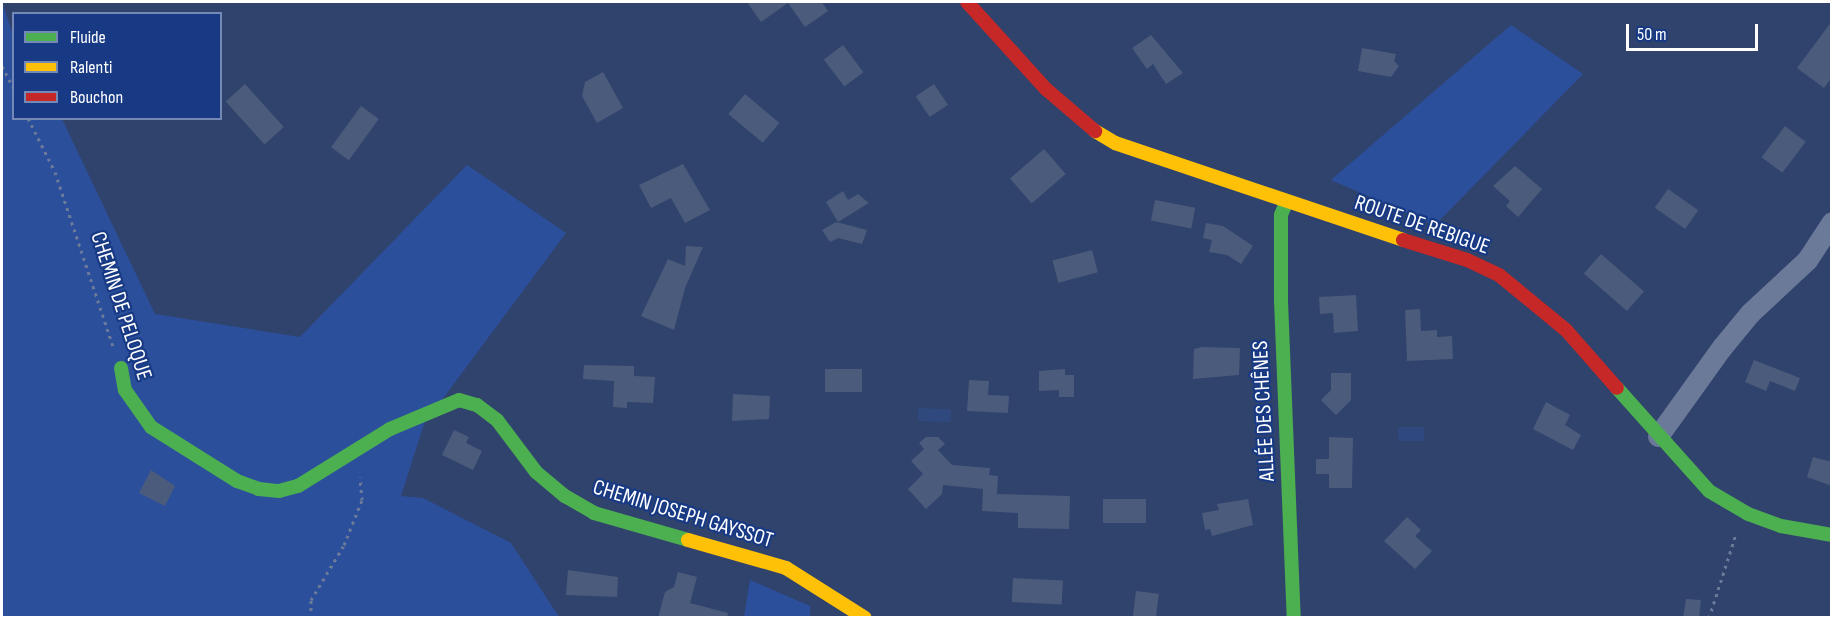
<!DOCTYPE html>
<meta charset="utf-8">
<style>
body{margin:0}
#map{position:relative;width:1833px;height:619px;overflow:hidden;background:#30436c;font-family:"Sofia Sans Condensed",sans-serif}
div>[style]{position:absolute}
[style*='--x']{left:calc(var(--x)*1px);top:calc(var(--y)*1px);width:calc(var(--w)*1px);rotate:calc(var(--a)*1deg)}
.green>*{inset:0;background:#2c4f9c}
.water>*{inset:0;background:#2f487e;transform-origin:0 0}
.building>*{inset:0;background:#4b5b7c;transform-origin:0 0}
.path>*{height:3px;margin-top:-1.5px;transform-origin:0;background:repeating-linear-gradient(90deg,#6c7a9a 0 3px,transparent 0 7.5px)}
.street>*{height:21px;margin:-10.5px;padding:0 10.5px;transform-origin:10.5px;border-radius:10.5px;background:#6c7a9a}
.fast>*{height:14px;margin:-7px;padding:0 7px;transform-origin:7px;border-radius:7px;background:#4caf50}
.slow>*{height:14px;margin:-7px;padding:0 7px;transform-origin:7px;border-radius:7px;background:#ffc107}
.jam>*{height:14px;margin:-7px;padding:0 7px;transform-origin:7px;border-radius:7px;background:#c62828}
span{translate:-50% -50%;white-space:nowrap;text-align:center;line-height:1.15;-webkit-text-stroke:4.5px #183a85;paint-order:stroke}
.street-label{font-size:22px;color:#fff}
.frame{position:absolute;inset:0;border:3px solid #fff;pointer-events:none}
.legend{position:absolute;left:12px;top:12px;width:210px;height:108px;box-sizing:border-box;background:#183a85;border:2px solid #7489b6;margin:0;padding:8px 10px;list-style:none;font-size:18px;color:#fff}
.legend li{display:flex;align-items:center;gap:12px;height:30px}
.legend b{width:30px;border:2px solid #7489b6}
.scale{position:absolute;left:1626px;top:24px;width:132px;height:27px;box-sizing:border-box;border:3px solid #fff;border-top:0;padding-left:8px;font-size:18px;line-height:21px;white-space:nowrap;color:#fff;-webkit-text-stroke:4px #183a85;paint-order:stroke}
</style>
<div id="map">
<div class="green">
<i style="clip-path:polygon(2px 2px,13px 35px,14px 118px,62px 119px,155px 314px,300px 337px,467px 165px,566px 233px,424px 424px,401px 496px,423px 498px,511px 543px,559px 617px,2px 617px)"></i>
<i style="clip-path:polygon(1511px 25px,1583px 74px,1435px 225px,1331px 180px)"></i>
<i style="clip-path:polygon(750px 580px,810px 606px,810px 617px,744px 617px)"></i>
</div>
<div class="water">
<i style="left:918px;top:408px;width:33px;height:13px;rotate:2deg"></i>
<i style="left:1398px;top:427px;width:26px;height:14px"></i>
</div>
<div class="building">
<i style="clip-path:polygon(747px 2px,822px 2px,828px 11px,805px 27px,788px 3px,761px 22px)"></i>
<i style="clip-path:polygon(1832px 21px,1832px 77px,1824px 88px,1797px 68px)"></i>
<i style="clip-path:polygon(1151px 35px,1183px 73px,1166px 84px,1153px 64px,1147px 69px,1132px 48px)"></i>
<i style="left:843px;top:45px;width:34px;height:24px;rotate:53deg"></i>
<i style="clip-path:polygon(1362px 48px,1396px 54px,1394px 61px,1399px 66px,1391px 77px,1358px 71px)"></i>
<i style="clip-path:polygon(603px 72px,623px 108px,597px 123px,582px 96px,585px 82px)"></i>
<i style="left:245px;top:84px;width:58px;height:26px;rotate:48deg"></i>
<i style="left:934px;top:84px;width:25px;height:22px;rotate:56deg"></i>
<i style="left:745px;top:94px;width:45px;height:26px;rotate:40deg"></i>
<i style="left:361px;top:106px;width:22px;height:51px;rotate:36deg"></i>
<i style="left:1785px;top:126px;width:26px;height:39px;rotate:37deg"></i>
<i style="left:1044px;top:149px;width:33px;height:45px;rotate:49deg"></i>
<i style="clip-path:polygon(683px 164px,710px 210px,685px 223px,671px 198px,651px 208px,639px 185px)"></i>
<i style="clip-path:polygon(1515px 166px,1542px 189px,1518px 217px,1506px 206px,1510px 201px,1493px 186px)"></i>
<i style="left:1668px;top:189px;width:37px;height:23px;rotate:35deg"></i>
<i style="clip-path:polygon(843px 191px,848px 200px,858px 194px,869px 203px,838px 222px,826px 202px)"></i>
<i style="left:1155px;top:200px;width:41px;height:21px;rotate:11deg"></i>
<i style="clip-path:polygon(836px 222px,867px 230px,862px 244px,838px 238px,830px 242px,822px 230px)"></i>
<i style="clip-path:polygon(1206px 223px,1223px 226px,1253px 246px,1241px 264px,1227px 255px,1209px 252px,1212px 240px,1203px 238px)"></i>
<i style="clip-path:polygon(686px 246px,703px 247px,685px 288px,674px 330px,641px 316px,668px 259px,685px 266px)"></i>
<i style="left:1092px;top:250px;width:23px;height:41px;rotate:75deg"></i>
<i style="left:1601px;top:254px;width:57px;height:26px;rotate:41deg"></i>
<i style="clip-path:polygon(1356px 295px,1358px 331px,1334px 333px,1333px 313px,1320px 314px,1319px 297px)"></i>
<i style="clip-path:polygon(1420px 309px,1421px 331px,1437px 330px,1437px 337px,1452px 336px,1453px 359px,1407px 361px,1405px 310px)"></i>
<i style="clip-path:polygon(1202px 347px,1240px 348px,1239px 375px,1193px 379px,1194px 349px)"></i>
<i style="clip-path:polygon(1754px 360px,1800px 378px,1795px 391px,1770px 381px,1766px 391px,1745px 382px)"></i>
<i style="clip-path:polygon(584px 365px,634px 366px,634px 376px,655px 377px,653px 403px,627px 402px,627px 408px,613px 407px,614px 381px,583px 379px)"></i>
<i style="left:825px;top:369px;width:37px;height:23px"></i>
<i style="clip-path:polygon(1065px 369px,1065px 375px,1074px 375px,1074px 397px,1059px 397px,1059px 390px,1039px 391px,1039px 371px)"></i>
<i style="clip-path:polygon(1331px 373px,1351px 373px,1351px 400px,1336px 415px,1321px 400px,1331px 390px)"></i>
<i style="clip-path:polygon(969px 380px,989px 381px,988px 395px,1009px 396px,1008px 413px,967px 411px)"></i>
<i style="clip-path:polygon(733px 394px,770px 396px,769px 419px,732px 421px)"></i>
<i style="clip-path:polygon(1546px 402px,1570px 415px,1565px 425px,1581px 435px,1573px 450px,1533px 429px)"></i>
<i style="clip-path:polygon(454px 430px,469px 437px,466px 443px,482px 451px,473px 470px,442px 455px)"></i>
<i style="clip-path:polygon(926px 437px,938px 437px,945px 444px,938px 450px,952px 465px,990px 468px,989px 475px,998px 476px,997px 494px,1070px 496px,1069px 529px,1018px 528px,1018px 513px,982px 511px,983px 489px,943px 485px,942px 494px,926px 509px,908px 489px,923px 474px,911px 461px,924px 449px,919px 443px)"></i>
<i style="clip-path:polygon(1329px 437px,1353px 438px,1352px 488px,1329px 488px,1329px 474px,1316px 474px,1316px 459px,1329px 459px)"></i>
<i style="clip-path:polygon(1813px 457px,1832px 462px,1832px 486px,1807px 477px)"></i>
<i style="clip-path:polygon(151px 470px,175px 486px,165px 506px,139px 493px)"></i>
<i style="left:1146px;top:499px;width:24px;height:43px;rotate:90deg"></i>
<i style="clip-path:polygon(1248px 499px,1253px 525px,1212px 536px,1210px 529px,1205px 530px,1202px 513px,1219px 510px,1217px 504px)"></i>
<i style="clip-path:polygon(1407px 517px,1421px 530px,1415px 536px,1432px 551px,1415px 569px,1384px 541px)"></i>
<i style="clip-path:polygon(568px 570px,618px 577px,617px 597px,566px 595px)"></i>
<i style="clip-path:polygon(678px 572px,697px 577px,690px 603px,728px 613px,727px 618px,658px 618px,665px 592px,674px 587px)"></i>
<i style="left:1013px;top:578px;width:50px;height:24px;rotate:3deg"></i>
<i style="left:1136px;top:591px;width:23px;height:27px;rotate:7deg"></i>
<i style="clip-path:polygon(1686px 599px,1701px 600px,1699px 618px,1683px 618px)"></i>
</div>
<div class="path">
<i style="--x:2;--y:66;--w:26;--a:62"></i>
<i style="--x:28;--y:118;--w:60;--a:63.4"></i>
<i style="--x:55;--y:172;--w:183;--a:71.6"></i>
<i style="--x:311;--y:618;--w:18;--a:-90"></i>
<i style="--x:311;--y:600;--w:64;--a:-59"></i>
<i style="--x:344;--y:545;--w:48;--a:-68.2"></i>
<i style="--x:362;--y:500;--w:23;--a:-95"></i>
<i style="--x:1709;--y:618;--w:88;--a:-72.2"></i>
</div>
<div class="street">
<i style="--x:1658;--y:436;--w:110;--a:-54.3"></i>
<i style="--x:1722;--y:347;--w:44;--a:-50.5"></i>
<i style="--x:1750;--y:313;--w:78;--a:-42.9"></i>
<i style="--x:1807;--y:260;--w:45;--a:-56.7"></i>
</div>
<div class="fast">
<i style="--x:1286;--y:203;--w:13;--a:113"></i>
<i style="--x:1281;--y:215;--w:86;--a:90"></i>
<i style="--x:1281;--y:301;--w:317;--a:87.7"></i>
<i style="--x:121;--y:368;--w:22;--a:80"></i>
<i style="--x:125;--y:390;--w:45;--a:54.9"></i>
<i style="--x:151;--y:427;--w:102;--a:32.1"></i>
<i style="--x:237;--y:481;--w:23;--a:20"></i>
<i style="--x:259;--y:489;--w:20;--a:6"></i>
<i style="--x:279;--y:491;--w:20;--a:-15"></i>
<i style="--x:298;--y:486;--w:108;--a:-31.8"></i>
<i style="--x:390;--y:429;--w:75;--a:-22.8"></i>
<i style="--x:459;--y:400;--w:19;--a:16"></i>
<i style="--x:477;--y:405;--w:25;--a:37"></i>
<i style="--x:497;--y:420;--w:65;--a:53.1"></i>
<i style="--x:536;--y:472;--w:38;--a:40"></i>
<i style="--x:565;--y:496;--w:34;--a:30"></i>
<i style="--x:594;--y:513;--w:98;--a:16"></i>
<i style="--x:1617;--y:388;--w:138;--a:48.2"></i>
<i style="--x:1709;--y:491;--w:45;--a:30.5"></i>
<i style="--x:1748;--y:514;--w:35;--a:20"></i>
<i style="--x:1781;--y:526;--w:52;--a:10"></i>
</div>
<div class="slow">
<i style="--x:1095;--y:131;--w:23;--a:31"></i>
<i style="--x:1115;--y:143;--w:304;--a:18.6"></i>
<i style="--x:688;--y:540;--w:102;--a:15.9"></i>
<i style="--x:786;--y:568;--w:93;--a:32.3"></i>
</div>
<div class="jam">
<i style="--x:967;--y:2;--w:118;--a:47.8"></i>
<i style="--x:1046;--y:89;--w:65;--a:40.6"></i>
<i style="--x:1403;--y:240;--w:67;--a:17.4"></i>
<i style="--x:1467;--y:260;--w:35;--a:25"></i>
<i style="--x:1499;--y:275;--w:87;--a:39.4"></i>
<i style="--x:1566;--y:330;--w:77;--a:48.7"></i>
</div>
<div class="street-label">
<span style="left:1422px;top:225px;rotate:19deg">ROUTE DE REBIGUE</span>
<span style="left:121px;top:306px;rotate:72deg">CHEMIN DE PELOQUE</span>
<span style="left:1264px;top:411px;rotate:-93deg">ALLÉE DES CHÊNES</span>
<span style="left:683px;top:514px;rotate:17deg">CHEMIN JOSEPH GAYSSOT</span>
</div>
<div class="frame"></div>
<ul class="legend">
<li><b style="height:8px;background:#4caf50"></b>Fluide</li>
<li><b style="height:8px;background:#ffc107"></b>Ralenti</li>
<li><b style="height:8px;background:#c62828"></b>Bouchon</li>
</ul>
<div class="scale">50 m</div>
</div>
